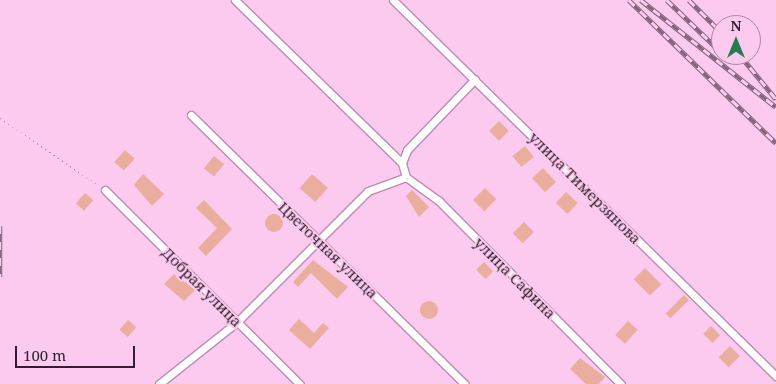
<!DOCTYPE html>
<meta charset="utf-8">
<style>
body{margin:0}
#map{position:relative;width:776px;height:384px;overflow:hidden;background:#fccaef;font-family:"Noto Serif",serif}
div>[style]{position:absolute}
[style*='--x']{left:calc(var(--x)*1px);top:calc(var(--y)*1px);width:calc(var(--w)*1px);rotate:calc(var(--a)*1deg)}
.building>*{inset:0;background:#e9ae9e;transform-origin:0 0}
.round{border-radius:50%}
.path>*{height:1px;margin-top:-0.5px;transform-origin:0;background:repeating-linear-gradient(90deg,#a7829d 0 1px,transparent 0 5px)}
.roads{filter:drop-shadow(1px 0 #bb8db0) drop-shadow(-1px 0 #bb8db0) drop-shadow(0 1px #bb8db0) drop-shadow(0 -1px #bb8db0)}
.street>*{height:7px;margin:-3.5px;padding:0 3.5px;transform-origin:3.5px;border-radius:3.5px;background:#fff}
.rail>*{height:4.5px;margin-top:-2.25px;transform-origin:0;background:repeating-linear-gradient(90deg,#fccaef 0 8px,#83647b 0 16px);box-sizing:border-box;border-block:1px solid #83647b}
span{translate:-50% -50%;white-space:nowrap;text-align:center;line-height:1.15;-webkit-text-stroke:4px #fccaef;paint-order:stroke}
.street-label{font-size:15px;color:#321f2d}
.north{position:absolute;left:711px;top:15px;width:50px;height:50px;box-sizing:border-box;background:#fccaef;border:1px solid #ab86a1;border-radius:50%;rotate:0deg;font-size:14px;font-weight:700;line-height:20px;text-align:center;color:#321f2d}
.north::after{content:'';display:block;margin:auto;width:18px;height:22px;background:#267a4d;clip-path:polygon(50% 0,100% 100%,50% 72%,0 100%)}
.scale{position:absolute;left:15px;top:346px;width:120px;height:22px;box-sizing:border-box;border:2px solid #321f2d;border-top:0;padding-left:6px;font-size:15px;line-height:18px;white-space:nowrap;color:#321f2d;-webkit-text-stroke:4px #fccaef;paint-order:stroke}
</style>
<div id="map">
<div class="building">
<i style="left:499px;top:121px;width:14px;height:14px;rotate:45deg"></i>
<i style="left:525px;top:146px;width:14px;height:16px;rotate:51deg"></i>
<i style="left:125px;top:150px;width:13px;height:16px;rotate:42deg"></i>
<i style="left:214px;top:156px;width:13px;height:16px;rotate:39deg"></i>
<i style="left:543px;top:168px;width:19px;height:15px;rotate:47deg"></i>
<i style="clip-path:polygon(143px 174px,164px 194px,152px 206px,134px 185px)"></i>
<i style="left:312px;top:174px;width:21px;height:19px;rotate:41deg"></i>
<i style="left:485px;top:188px;width:16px;height:17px;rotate:45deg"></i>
<i style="clip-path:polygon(412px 190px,429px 207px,419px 217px,406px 196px)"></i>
<i style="left:566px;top:192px;width:16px;height:15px;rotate:43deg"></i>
<i style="left:85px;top:193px;width:11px;height:14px;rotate:41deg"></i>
<i style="clip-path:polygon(204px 200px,232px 229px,206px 256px,198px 248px,217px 228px,196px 208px)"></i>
<i class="round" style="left:265px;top:214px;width:18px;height:18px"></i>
<i style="left:524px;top:222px;width:14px;height:16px;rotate:45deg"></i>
<i style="clip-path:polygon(313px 260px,348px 287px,337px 299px,311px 273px,298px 287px,293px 282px)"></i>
<i style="left:484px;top:262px;width:13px;height:11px;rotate:45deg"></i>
<i style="left:645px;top:268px;width:23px;height:16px;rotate:45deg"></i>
<i style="clip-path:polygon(174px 274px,195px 290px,184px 301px,164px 284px)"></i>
<i style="left:684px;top:295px;width:7px;height:26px;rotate:45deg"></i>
<i class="round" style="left:420px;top:301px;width:18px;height:18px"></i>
<i style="clip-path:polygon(299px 319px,314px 333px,323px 323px,329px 328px,310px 349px,289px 330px)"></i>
<i style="left:128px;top:320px;width:11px;height:13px;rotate:41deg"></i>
<i style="left:628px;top:321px;width:13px;height:19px;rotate:42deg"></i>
<i style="left:711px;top:326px;width:13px;height:11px;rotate:45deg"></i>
<i style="left:730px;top:346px;width:14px;height:16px;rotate:45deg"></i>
<i style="clip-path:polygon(580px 358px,605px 377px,599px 384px,586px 384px,570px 369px)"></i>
</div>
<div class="path">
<i style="--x:0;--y:118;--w:119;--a:34.4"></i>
</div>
<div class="roads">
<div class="street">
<i style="--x:235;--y:0;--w:233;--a:44.3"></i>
<i style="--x:402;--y:163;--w:15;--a:74"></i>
<i style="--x:393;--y:0;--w:537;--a:44.47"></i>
<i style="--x:191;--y:115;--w:384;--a:44.5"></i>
<i style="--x:402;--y:163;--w:14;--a:-69"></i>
<i style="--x:407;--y:150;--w:98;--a:-46.2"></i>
<i style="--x:105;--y:190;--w:275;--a:44.9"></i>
<i style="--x:159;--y:384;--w:100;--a:-38.5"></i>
<i style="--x:237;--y:322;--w:185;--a:-45"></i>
<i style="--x:368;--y:191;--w:40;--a:-20.2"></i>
<i style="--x:406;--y:177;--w:41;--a:36"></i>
<i style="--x:439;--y:201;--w:258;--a:45.2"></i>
</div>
</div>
<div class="rail">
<i style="--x:629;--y:0;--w:205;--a:44.2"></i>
<i style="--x:641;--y:0;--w:172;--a:38.4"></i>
<i style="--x:667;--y:0;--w:75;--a:43.9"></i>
<i style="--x:689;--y:0;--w:45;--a:45"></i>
<i style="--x:740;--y:55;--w:57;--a:50.7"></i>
<i style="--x:0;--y:226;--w:51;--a:90"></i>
</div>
<div class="street-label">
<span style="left:585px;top:188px;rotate:45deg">улица Тимерзянова</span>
<span style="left:328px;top:250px;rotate:44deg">Цветочная улица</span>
<span style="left:515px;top:278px;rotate:45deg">улица Сафина</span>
<span style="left:202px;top:287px;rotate:45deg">Добрая улица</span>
</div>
<div class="north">N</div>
<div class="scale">100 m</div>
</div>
